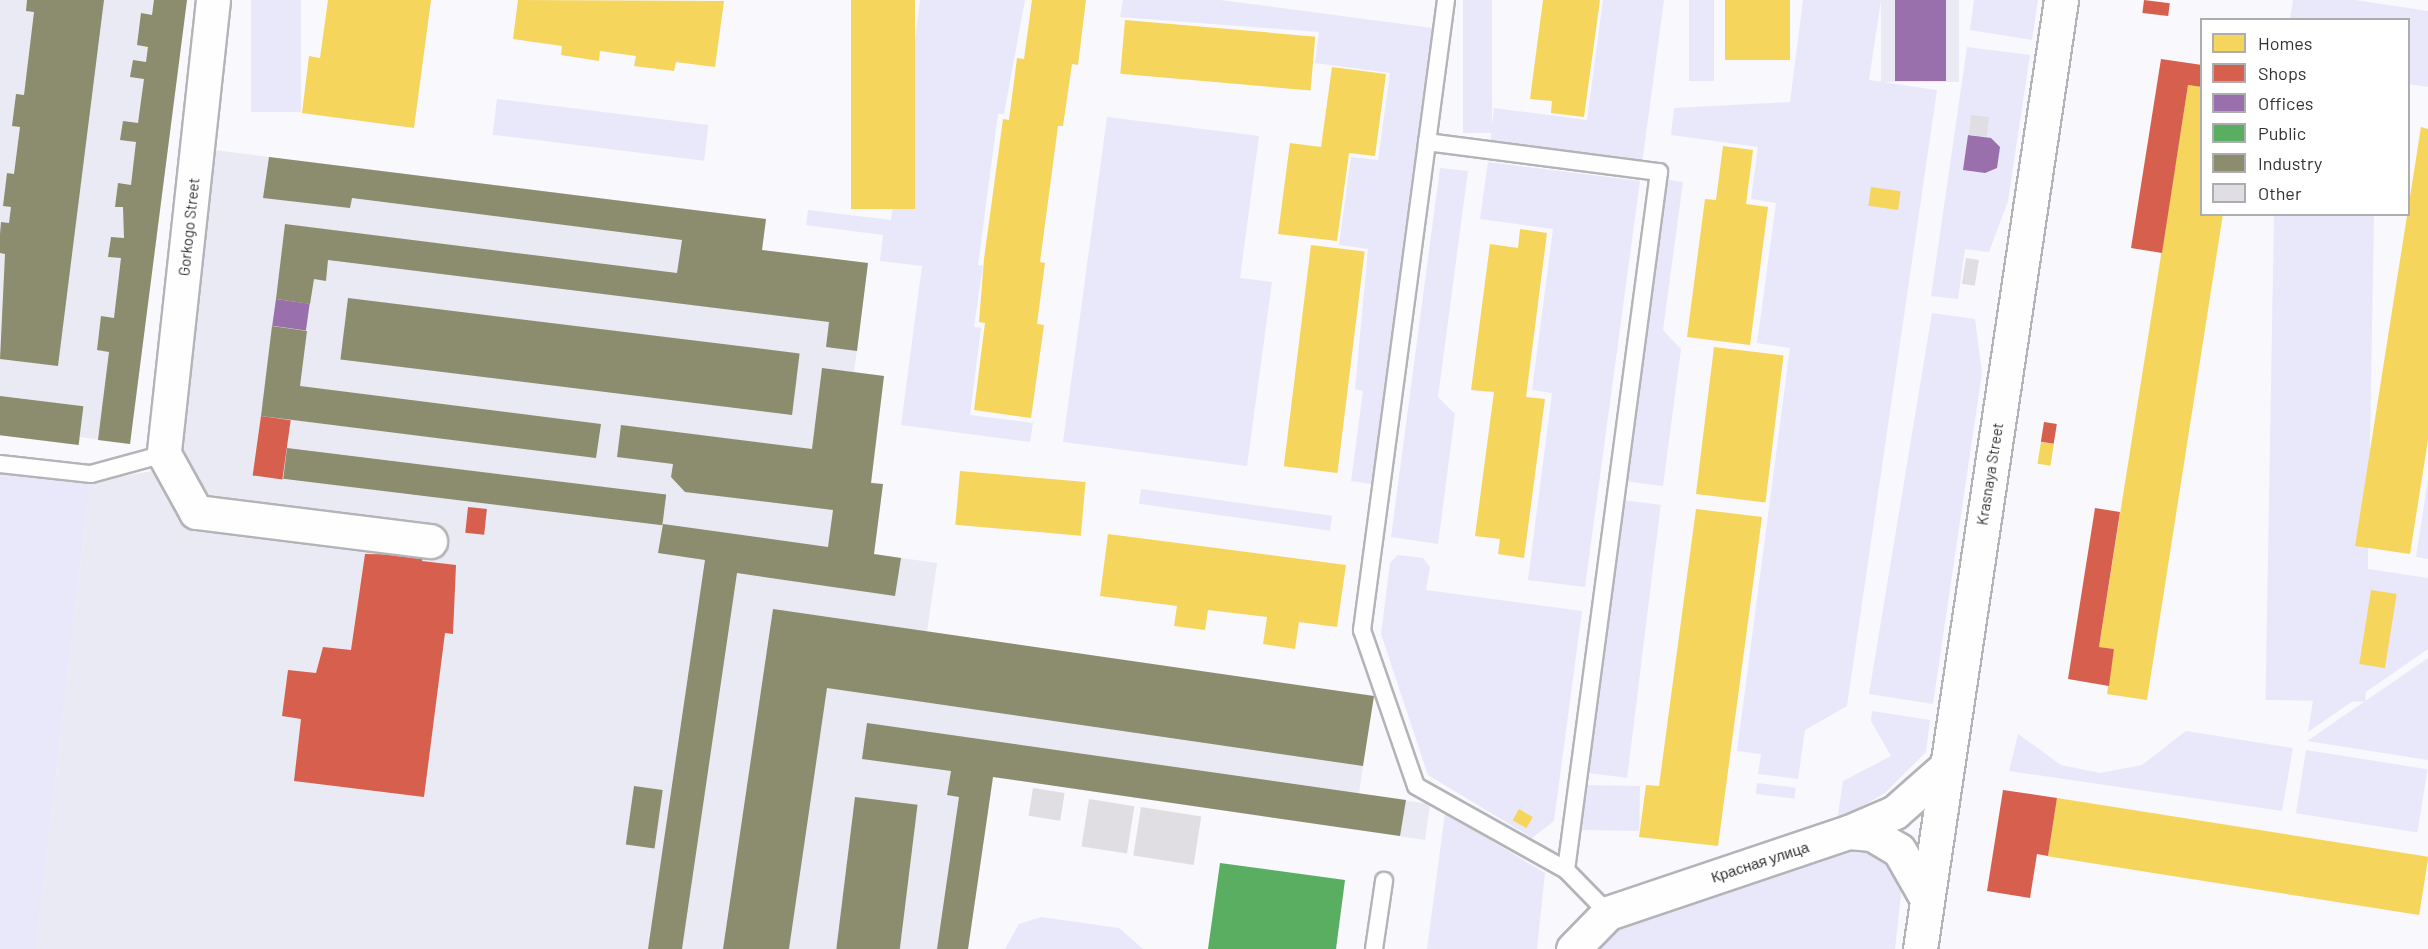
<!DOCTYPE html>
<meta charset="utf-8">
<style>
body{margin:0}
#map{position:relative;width:2428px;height:949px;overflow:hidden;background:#f8f8fd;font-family:Barlow,sans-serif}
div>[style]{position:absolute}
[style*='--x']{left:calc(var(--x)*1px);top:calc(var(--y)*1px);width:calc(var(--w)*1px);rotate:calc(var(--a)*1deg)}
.built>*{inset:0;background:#eaeaf4;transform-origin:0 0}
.green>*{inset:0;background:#e8e8fa;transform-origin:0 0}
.homes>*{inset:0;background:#f6d55c;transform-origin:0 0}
.shops>*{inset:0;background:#d6604d;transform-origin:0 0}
.offices>*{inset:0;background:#9970ab;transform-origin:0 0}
.public>*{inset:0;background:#5aae61}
.industry>*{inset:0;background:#8c8c6e;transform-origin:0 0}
.building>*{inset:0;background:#e0dee2;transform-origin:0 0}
.roads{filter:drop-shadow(2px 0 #b4b4b8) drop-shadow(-2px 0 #b4b4b8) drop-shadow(0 2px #b4b4b8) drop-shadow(0 -2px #b4b4b8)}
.service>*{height:16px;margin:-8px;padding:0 8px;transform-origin:8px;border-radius:8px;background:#fefeff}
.minor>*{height:33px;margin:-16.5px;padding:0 16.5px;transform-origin:16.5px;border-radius:16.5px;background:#fefeff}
.tertiary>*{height:33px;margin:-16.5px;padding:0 16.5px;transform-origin:16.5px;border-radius:16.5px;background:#fefeff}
span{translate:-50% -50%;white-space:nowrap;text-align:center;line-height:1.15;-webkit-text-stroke:6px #fff;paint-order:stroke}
.street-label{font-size:15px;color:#323236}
.legend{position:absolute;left:2200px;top:18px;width:210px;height:198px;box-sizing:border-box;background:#fff;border:2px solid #adadaf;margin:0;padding:8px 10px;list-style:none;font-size:18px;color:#323236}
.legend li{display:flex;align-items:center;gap:12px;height:30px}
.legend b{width:30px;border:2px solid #adadaf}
</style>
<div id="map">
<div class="built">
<i style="clip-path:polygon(0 0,187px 0,130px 444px,80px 437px,78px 445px,0 435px)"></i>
<i style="left:1881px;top:0;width:78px;height:82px"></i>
<i style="clip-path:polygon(214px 150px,766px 219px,762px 250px,868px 263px,854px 372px,884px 376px,871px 482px,883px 484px,874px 554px,937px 563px,927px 632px,1363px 766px,1359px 794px,1430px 804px,1425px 840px,993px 777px,968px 949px,36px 949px,90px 482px,180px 466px)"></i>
</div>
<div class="green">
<i style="left:251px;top:0;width:50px;height:112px"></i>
<i style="clip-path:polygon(920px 0,1025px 0,1004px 114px,998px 114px,978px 265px,983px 266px,974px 327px,981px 328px,970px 415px,1033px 423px,1030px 442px,901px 425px,922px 266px,880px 261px,883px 235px,806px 225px,808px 210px,891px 220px)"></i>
<i style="clip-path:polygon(1123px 0,1220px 0,1433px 28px,1372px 484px,1351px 481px,1363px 391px,1355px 389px,1368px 249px,1339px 245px,1351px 157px,1378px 160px,1390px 73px,1315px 63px,1319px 32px,1120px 17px)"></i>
<i style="left:1463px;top:0;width:29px;height:133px"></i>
<i style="clip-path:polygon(1603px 0,1664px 0,1642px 164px,1490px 145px,1494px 108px,1587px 120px)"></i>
<i style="left:1689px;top:0;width:25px;height:81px"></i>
<i style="clip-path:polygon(1803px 0,1881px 0,1869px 80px,1937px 90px,1847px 706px,1805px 730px,1798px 779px,1758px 774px,1761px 754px,1737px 751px,1790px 348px,1757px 343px,1776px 203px,1751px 199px,1758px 147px,1671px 135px,1674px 108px,1790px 102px)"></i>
<i style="clip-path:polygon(1974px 0,2038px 0,2032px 40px,1970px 30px)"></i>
<i style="clip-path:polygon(2293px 0,2355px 0,2428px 11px,2428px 87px,2409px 84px,2408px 20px,2290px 19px)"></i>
<i style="clip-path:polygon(1967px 47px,2030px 55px,2008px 201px,1989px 252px,1965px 249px,1958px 299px,1931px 296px)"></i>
<i style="left:497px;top:99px;width:213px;height:36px;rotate:7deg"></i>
<i style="clip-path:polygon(1107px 117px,1259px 136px,1240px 278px,1272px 282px,1247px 466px,1063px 442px)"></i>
<i style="clip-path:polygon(1488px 162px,1640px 181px,1585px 587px,1528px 580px,1552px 393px,1532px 390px,1553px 229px,1480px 219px)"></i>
<i style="clip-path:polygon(1440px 168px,1468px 171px,1438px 397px,1455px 414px,1438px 544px,1391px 537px)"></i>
<i style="clip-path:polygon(1663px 179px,1683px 182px,1663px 330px,1681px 349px,1663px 486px,1623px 481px)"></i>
<i style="left:2274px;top:214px;width:100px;height:486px;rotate:1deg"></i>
<i style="clip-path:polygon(1932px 313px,1975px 319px,1982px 373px,1933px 704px,1869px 694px)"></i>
<i style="clip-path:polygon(0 471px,90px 482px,36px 949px,0 949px)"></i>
<i style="clip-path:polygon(2428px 479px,2428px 559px,2416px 557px)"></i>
<i style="left:1141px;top:489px;width:193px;height:15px;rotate:8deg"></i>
<i style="left:1621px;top:500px;width:40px;height:275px;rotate:7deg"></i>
<i style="clip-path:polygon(1398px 555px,1423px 558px,1430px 567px,1426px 590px,1582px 611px,1554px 821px,1532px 838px,1428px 775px,1381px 634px,1390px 563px)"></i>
<i style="clip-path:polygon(2335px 564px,2428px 578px,2428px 649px,2308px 732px)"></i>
<i style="clip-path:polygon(2428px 658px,2428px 760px,2307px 741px)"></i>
<i style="clip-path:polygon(1872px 711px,1930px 720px,1926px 752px,1885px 793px,1837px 821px,1843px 781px,1891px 756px,1871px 721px)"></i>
<i style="clip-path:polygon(2186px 731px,2293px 748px,2282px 811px,2009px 771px,2018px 734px,2061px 765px,2100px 773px,2142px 765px)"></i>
<i style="left:2306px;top:750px;width:123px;height:64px;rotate:9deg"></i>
<i style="left:1757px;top:783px;width:39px;height:11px;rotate:7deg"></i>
<i style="left:1583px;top:785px;width:57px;height:45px;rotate:1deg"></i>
<i style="clip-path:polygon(1445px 813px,1545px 873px,1537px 949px,1427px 949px)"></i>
<i style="clip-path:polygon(1856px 844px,1884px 855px,1902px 886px,1895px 949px,1586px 949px,1612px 925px)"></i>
<i style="clip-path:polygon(1041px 917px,1119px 928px,1143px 949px,1005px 949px,1019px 924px)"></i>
</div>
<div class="homes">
<i style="clip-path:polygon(328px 0,431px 0,414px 128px,302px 113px,309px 56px,320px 58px)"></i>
<i style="clip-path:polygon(518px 0,724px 1px,715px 67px,676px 62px,674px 71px,634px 66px,636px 56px,600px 51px,599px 61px,561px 55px,562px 46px,513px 39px)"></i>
<i style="left:851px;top:0;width:64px;height:209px"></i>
<i style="clip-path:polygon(1032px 0,1086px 0,1078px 65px,1072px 64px,1063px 126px,1058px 126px,1040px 262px,1045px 263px,1037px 324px,1044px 325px,1031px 418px,974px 410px,985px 323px,979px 322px,984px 259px,1003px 119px,1009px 120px,1017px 58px,1024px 59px)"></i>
<i style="clip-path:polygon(1543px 0,1600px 0,1584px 117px,1551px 113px,1552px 101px,1530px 99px)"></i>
<i style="left:1725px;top:0;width:65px;height:60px"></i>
<i style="left:1125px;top:20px;width:191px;height:54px;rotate:5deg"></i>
<i style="clip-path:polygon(1332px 67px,1386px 74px,1375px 156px,1349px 153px,1337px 241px,1278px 234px,1290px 143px,1321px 147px)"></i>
<i style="clip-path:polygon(2188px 85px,2202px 87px,2202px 214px,2223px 214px,2147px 700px,2107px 694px,2114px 649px,2099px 647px)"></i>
<i style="clip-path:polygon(2421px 127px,2428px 129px,2428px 440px,2410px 554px,2355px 546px)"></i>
<i style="clip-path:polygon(1723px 146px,1753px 150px,1746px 204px,1768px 207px,1750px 345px,1687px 337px,1705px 199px,1716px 200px)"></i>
<i style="left:1871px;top:187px;width:30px;height:19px;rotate:8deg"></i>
<i style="clip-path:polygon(1520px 229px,1547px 233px,1526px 397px,1545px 399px,1524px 558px,1498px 554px,1500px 539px,1475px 536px,1494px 392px,1471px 390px,1490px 244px,1518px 248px)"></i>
<i style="left:1311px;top:245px;width:54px;height:223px;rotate:7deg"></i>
<i style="left:1714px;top:347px;width:70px;height:148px;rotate:7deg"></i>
<i style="left:2041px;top:442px;width:13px;height:22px;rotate:9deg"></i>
<i style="left:960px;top:471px;width:126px;height:54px;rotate:5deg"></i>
<i style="clip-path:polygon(1696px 509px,1762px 517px,1718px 846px,1639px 837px,1646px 785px,1659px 786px)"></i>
<i style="clip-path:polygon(1108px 534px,1346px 565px,1337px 627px,1299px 622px,1295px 649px,1263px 644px,1267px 617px,1208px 610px,1205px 630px,1174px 626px,1177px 606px,1100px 596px)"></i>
<i style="left:2371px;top:590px;width:26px;height:75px;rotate:9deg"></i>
<i style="left:2057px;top:798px;width:376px;height:59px;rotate:9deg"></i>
<i style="left:1519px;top:809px;width:16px;height:13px;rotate:30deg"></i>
</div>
<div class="shops">
<i style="left:2144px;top:0;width:26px;height:13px;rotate:7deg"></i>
<i style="clip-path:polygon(2161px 59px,2202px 65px,2202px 87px,2188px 85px,2162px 253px,2131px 248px)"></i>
<i style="left:261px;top:416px;width:30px;height:60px;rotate:8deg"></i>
<i style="left:2044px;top:422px;width:13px;height:20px;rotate:9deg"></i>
<i style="left:468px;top:507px;width:19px;height:26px;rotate:6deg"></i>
<i style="clip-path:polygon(2095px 508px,2120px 512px,2099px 647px,2114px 649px,2109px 686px,2068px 679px)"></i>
<i style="clip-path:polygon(365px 554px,423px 555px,422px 561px,456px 565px,453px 634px,445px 633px,424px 797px,294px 781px,301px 719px,282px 716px,288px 670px,316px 673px,323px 647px,351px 650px)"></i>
<i style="clip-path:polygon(2003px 790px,2057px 798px,2048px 856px,2037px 854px,2030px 898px,1987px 891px)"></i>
</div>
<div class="offices">
<i style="left:1895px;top:0;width:51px;height:81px"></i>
<i style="clip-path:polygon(1968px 135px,1991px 138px,2000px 147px,1997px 168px,1985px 173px,1963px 170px)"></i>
<i style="left:276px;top:299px;width:34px;height:27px;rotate:8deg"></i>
</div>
<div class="public">
<i style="clip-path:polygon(1220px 863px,1345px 880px,1336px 949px,1208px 949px)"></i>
</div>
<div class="industry">
<i style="clip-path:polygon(27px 0,104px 0,58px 366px,0 359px,5px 254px,0 253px,0 234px,1px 222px,9px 223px,11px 207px,3px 206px,7px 173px,14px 174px,20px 127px,12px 126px,16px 94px,24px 95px,34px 12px,26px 11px)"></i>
<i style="clip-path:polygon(154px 0,187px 0,130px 444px,98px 440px,109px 352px,97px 350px,101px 316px,114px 318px,121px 258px,108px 257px,111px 237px,124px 238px,123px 207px,115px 207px,118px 183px,131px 185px,136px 142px,120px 140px,123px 121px,138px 123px,144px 79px,130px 77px,133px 60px,146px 62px,148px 47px,137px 45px,141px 13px,152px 15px)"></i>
<i style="clip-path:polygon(269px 157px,766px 219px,762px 250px,868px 263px,857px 351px,826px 347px,829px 322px,328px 260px,326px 281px,314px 279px,310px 304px,276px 299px,285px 224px,677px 273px,682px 240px,352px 198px,350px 208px,263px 198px)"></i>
<i style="left:348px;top:298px;width:455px;height:62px;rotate:7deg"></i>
<i style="clip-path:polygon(272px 326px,307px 331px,300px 386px,601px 424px,596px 458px,261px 416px)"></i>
<i style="clip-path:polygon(822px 368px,884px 376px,871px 483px,883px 484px,874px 554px,901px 558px,895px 596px,737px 573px,682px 949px,648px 949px,705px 560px,658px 553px,663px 524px,828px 547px,833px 510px,685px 492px,671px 477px,673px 464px,617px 457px,621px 425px,812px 449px)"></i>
<i style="left:0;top:396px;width:84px;height:39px;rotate:7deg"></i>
<i style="left:287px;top:448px;width:382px;height:31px;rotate:7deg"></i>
<i style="clip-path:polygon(773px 609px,1374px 696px,1363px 766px,827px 688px,789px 949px,723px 949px)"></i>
<i style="clip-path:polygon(867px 723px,1406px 800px,1400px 836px,993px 777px,968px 949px,937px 949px,959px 797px,947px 795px,951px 771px,862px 759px)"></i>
<i style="left:634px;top:786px;width:29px;height:59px;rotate:8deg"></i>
<i style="left:855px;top:797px;width:63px;height:154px;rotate:7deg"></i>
</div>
<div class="building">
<i style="left:1971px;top:115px;width:18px;height:20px;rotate:6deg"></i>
<i style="left:1966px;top:258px;width:13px;height:26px;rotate:9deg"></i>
<i style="left:1033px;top:788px;width:32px;height:28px;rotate:9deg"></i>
<i style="left:1089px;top:799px;width:46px;height:48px;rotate:9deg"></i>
<i style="left:1141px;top:807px;width:61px;height:49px;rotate:9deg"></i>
</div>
<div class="roads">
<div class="service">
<i style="--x:1446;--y:0;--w:636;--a:97.59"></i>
<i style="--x:1362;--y:630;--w:165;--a:70.9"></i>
<i style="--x:1416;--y:786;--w:172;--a:29.2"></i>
<i style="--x:1566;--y:870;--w:60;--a:45.7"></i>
<i style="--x:1427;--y:142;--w:234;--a:7.4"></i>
<i style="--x:1659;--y:172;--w:704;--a:97.59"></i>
<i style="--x:0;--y:464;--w:92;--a:6.3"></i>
<i style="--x:91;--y:474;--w:76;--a:-15.3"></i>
<i style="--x:1374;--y:949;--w:69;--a:-81.6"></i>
</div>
<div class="minor">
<i style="--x:213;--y:0;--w:457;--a:96.2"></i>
<i style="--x:164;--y:454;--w:66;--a:61.1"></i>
<i style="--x:196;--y:512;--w:236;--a:7.1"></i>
<i style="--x:1849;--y:832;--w:23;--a:5"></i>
<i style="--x:1872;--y:834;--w:31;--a:31"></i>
<i style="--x:1899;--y:850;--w:56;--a:60.3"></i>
<i style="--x:1573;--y:949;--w:50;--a:-45.8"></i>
<i style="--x:1608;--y:913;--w:254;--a:-18.6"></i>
<i style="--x:1849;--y:832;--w:50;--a:-23.5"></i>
<i style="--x:1895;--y:812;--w:68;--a:-41.4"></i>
</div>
<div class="tertiary">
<i style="--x:1920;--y:949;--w:959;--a:-81.55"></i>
</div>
</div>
<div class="street-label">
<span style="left:189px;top:227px;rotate:-84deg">Gorkogo Street</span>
<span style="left:1990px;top:474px;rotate:-81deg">Krasnaya Street</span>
<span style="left:1760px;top:862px;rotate:-18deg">Красная улица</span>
</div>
<ul class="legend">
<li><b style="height:16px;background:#f6d55c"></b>Homes</li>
<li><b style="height:16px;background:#d6604d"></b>Shops</li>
<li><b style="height:16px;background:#9970ab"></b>Offices</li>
<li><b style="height:16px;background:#5aae61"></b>Public</li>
<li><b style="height:16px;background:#8c8c6e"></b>Industry</li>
<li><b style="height:16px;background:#e0dee2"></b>Other</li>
</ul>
</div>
